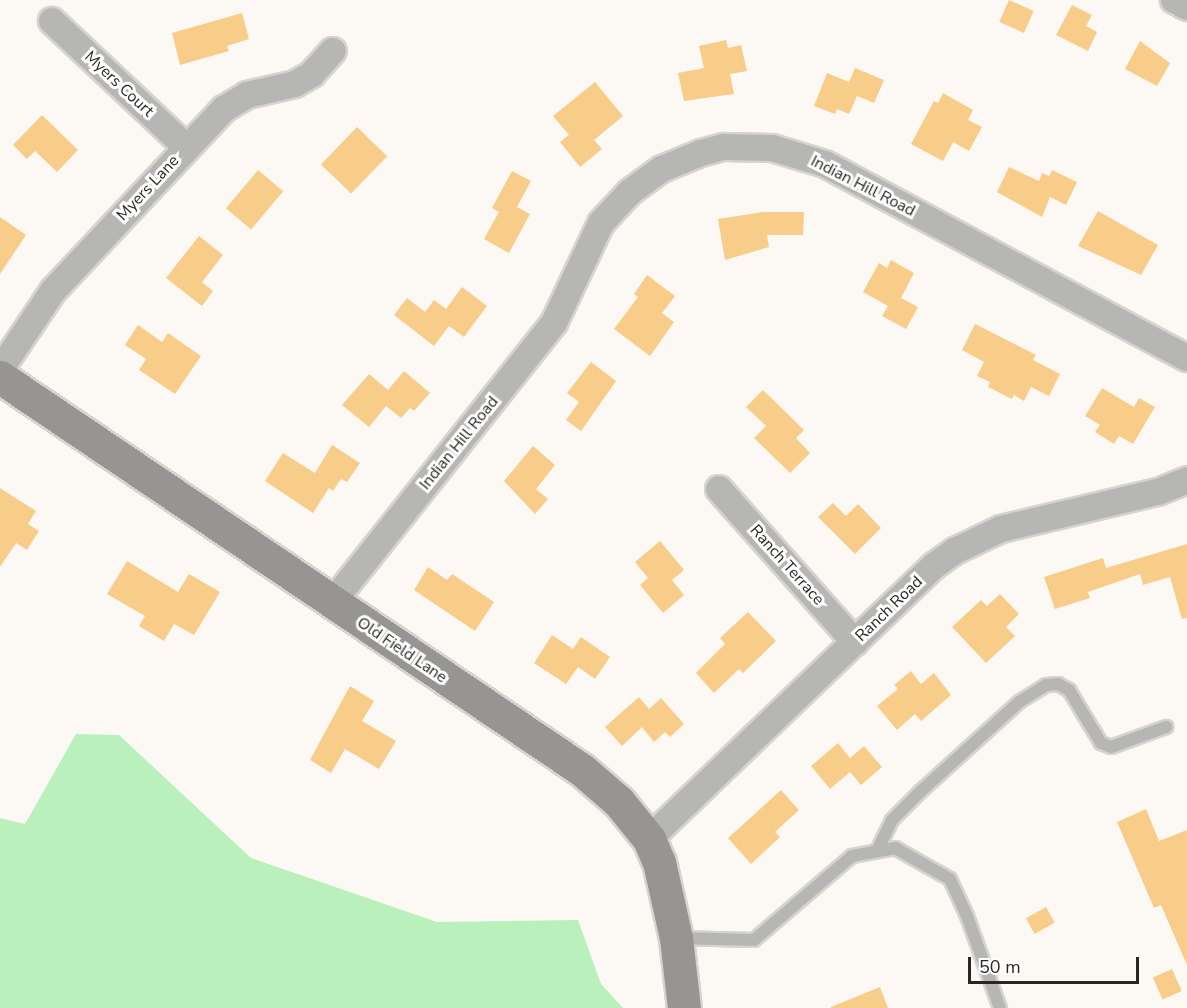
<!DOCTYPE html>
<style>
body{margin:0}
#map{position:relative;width:1187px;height:1008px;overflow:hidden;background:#fcf9f5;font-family:"Nunito Sans",sans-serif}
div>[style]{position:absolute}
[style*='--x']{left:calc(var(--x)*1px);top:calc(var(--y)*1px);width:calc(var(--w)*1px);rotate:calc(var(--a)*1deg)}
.green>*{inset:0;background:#b9f0bc}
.building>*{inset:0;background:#f8cc89;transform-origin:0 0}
.roads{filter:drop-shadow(2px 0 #d6d3d0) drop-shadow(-2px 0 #d6d3d0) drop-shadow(0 2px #d6d3d0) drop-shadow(0 -2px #d6d3d0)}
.lane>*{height:12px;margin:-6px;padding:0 6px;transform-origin:6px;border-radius:6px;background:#b6b6b4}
.street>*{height:26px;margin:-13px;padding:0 13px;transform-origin:13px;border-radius:13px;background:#b6b6b4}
.secondary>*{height:33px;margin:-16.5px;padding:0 16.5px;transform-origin:16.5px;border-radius:16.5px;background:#969593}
span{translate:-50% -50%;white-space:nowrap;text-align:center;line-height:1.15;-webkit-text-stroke:6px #fff;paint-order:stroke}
.street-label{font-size:16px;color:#282726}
.scale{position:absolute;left:968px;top:957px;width:171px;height:27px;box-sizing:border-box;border:3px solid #282726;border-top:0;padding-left:8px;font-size:18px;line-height:21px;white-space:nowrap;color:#282726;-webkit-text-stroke:4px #fff;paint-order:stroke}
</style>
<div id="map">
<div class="green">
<i style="clip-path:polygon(76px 734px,119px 735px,251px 858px,437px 922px,578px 920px,601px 984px,623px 1008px,0 1008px,0 818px,25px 824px)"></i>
</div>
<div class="building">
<i style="left:1009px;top:0;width:27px;height:24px;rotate:24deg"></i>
<i style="clip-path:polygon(1072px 5px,1092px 15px,1086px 26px,1097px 32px,1088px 51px,1056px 35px)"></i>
<i style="clip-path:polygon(242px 13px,249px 39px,227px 46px,229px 51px,180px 65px,172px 33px)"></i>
<i style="clip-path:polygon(726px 40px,728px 48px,741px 45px,747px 71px,730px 74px,734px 94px,684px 101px,678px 73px,704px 68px,699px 46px)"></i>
<i style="clip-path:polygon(1140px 41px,1170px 63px,1157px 86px,1125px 69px)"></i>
<i style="clip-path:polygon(855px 68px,884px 80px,874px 103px,857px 96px,849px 114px,837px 109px,835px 114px,814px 106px,827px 73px,849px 82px)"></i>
<i style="clip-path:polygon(595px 82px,623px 116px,594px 140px,602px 149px,580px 167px,560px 142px,569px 135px,553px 116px)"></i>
<i style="clip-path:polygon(943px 93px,973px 110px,968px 120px,982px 127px,969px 151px,953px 142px,943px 161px,911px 144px,934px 101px,938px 103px)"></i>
<i style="clip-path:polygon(42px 115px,78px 150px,57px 172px,35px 151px,27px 159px,13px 145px)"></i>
<i style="left:357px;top:127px;width:42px;height:52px;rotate:44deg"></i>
<i style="clip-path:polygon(1009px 167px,1039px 181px,1042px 173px,1049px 176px,1052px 170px,1077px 182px,1066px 205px,1050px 197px,1042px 217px,997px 192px)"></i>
<i style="left:258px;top:170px;width:33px;height:50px;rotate:40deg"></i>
<i style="clip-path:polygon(512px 171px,531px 181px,517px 207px,530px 214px,509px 253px,484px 239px,499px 212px,492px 208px)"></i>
<i style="clip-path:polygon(1098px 211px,1158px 245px,1141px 275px,1078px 246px)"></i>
<i style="clip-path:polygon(763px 212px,804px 212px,803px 235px,767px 235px,769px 247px,725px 260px,718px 219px)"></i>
<i style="clip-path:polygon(0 217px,26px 235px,0 274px)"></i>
<i style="clip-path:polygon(199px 236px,223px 255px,202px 282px,213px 291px,202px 306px,166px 278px)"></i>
<i style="clip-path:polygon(891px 260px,914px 273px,901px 298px,918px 307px,906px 329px,882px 316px,888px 306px,863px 292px,879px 263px,887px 268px)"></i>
<i style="clip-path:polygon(647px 275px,675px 296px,662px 313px,674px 322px,650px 356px,614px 329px,638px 297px,634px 294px)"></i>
<i style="clip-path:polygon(462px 287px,487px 306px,464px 337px,449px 326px,434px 346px,394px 315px,407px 298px,425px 312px,434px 300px,446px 309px)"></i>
<i style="clip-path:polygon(975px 324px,1036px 355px,1033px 360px,1060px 374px,1049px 396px,1031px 387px,1024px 401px,1014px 395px,1012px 399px,988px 387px,990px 382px,977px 376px,984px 362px,962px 350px)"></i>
<i style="clip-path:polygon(138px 325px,162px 342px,168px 333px,201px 356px,175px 394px,139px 370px,146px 359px,125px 345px)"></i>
<i style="clip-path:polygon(591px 362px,616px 381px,581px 431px,566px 420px,579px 402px,567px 393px)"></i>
<i style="clip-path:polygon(404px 371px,430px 393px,414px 411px,410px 408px,401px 418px,386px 406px,369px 427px,342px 405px,369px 374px,388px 390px)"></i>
<i style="clip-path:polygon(1102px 388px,1134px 407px,1139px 398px,1155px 407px,1133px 444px,1119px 436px,1114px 444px,1095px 432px,1100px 425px,1085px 416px)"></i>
<i style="clip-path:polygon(763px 390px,804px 430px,796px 438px,810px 453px,790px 473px,754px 438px,766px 426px,746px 407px)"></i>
<i style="clip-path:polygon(332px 445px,360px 463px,347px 482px,341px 479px,333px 491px,329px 488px,313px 513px,265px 481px,283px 453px,315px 473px)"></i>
<i style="clip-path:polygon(533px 446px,555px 465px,536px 489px,548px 499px,535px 514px,504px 481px)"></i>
<i style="clip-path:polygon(0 488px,36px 511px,28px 524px,39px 531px,27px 550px,16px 543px,0 567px)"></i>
<i style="clip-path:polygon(833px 503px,846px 516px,858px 504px,881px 528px,855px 554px,818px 517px)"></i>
<i style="clip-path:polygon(660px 541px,684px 570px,672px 580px,684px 595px,663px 613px,640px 585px,648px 578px,635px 562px)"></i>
<i style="clip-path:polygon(1187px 544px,1187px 618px,1182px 619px,1170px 577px,1143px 585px,1140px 574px,1088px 592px,1090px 598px,1055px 609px,1044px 577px,1103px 558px,1106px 568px)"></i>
<i style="clip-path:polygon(127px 561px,178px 592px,189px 574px,220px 592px,194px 635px,174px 624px,164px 641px,139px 626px,145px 616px,107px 594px)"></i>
<i style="clip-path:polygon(428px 567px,447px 580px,452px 574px,494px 602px,475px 631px,414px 590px)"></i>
<i style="clip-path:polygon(1000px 594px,1019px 614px,1006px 627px,1015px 636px,986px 663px,952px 627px,981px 600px,987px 606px)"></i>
<i style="clip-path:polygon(748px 612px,776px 641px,743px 673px,739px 669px,714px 693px,696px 673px,725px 644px,720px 638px)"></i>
<i style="clip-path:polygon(552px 635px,573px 649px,581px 637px,610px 657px,595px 679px,578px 667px,566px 684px,534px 663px)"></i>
<i style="clip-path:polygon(911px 671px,921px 684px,934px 673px,951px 695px,921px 721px,915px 714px,897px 730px,877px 706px,898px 689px,894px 685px)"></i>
<i style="clip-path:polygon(350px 686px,374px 701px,362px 721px,396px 741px,379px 769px,345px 749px,331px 773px,310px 760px)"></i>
<i style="clip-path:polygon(639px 697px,649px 709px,661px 698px,684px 724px,670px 737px,665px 732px,654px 742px,642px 727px,622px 746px,605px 727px)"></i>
<i style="clip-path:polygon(838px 743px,850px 758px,864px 746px,882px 767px,861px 785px,850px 772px,830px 789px,811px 766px)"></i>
<i style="clip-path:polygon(781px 790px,799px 810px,775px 832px,780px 837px,751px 864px,728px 838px)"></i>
<i style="clip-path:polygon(1146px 809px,1159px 841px,1187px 830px,1187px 965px,1161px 905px,1154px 908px,1117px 822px)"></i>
<i style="left:1046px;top:907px;width:18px;height:23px;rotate:61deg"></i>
<i style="left:1172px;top:969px;width:24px;height:21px;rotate:66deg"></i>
<i style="clip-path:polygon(880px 987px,888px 1008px,831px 1008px,831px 1007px)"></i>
</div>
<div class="roads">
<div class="lane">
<i style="--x:877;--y:851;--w:34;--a:-64"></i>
<i style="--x:892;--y:820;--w:41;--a:-45"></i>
<i style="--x:921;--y:791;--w:132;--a:-42.2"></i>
<i style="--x:1019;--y:702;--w:32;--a:-32"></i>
<i style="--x:1046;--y:685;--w:12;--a:-5"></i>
<i style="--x:1058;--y:684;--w:13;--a:29"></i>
<i style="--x:1069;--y:690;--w:62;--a:58.9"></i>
<i style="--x:1101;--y:743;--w:11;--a:22"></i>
<i style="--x:1111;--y:747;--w:59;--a:-20"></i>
<i style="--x:677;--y:938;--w:77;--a:1.5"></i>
<i style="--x:754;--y:940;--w:129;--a:-40.6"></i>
<i style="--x:852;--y:856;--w:44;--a:-10.5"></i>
<i style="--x:895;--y:848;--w:63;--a:29.4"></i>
<i style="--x:950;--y:879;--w:41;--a:65.3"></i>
<i style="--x:967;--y:916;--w:98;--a:70.3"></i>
</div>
<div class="street">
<i style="--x:1174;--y:0;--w:15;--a:28"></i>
<i style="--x:52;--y:21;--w:184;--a:43.2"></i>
<i style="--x:0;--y:370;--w:95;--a:-56.1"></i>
<i style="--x:53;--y:291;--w:250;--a:-46.8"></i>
<i style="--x:224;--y:109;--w:27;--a:-31"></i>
<i style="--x:247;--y:95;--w:49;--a:-12.9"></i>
<i style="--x:295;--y:84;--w:20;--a:-30"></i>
<i style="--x:312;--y:74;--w:31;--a:-48"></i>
<i style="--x:719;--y:489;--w:205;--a:48.4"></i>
<i style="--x:332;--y:603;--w:357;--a:-51.6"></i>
<i style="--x:554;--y:323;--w:110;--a:-64.8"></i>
<i style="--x:601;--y:223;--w:42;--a:-46.9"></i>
<i style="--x:630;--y:192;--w:39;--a:-36"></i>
<i style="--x:662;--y:169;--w:42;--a:-22.3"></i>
<i style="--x:701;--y:153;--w:24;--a:-15"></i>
<i style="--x:724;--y:147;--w:48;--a:1.2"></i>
<i style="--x:772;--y:148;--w:55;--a:16.8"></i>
<i style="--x:825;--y:164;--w:411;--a:28.2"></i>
<i style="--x:649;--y:839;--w:395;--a:-43.8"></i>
<i style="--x:934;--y:566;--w:26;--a:-36"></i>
<i style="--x:955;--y:551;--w:51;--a:-25.6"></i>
<i style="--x:1001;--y:529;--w:161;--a:-13.3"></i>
<i style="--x:1158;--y:492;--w:31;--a:-22"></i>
</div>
<div class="secondary">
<i style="--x:0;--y:377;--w:702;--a:34.03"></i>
<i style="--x:582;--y:770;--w:49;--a:40.9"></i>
<i style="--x:619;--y:802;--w:48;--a:51"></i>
<i style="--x:649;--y:839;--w:25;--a:67"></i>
<i style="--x:659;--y:862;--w:78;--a:77.4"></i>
<i style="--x:676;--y:938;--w:70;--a:83.5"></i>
</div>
</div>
<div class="street-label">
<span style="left:119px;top:84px;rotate:43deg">Myers Court</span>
<span style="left:863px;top:186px;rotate:27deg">Indian Hill Road</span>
<span style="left:148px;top:188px;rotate:-47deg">Myers Lane</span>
<span style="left:459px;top:443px;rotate:-51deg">Indian Hill Road</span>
<span style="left:787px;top:565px;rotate:48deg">Ranch Terrace</span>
<span style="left:889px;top:609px;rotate:-44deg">Ranch Road</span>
<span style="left:402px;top:650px;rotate:34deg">Old Field Lane</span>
</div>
<div class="scale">50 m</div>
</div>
